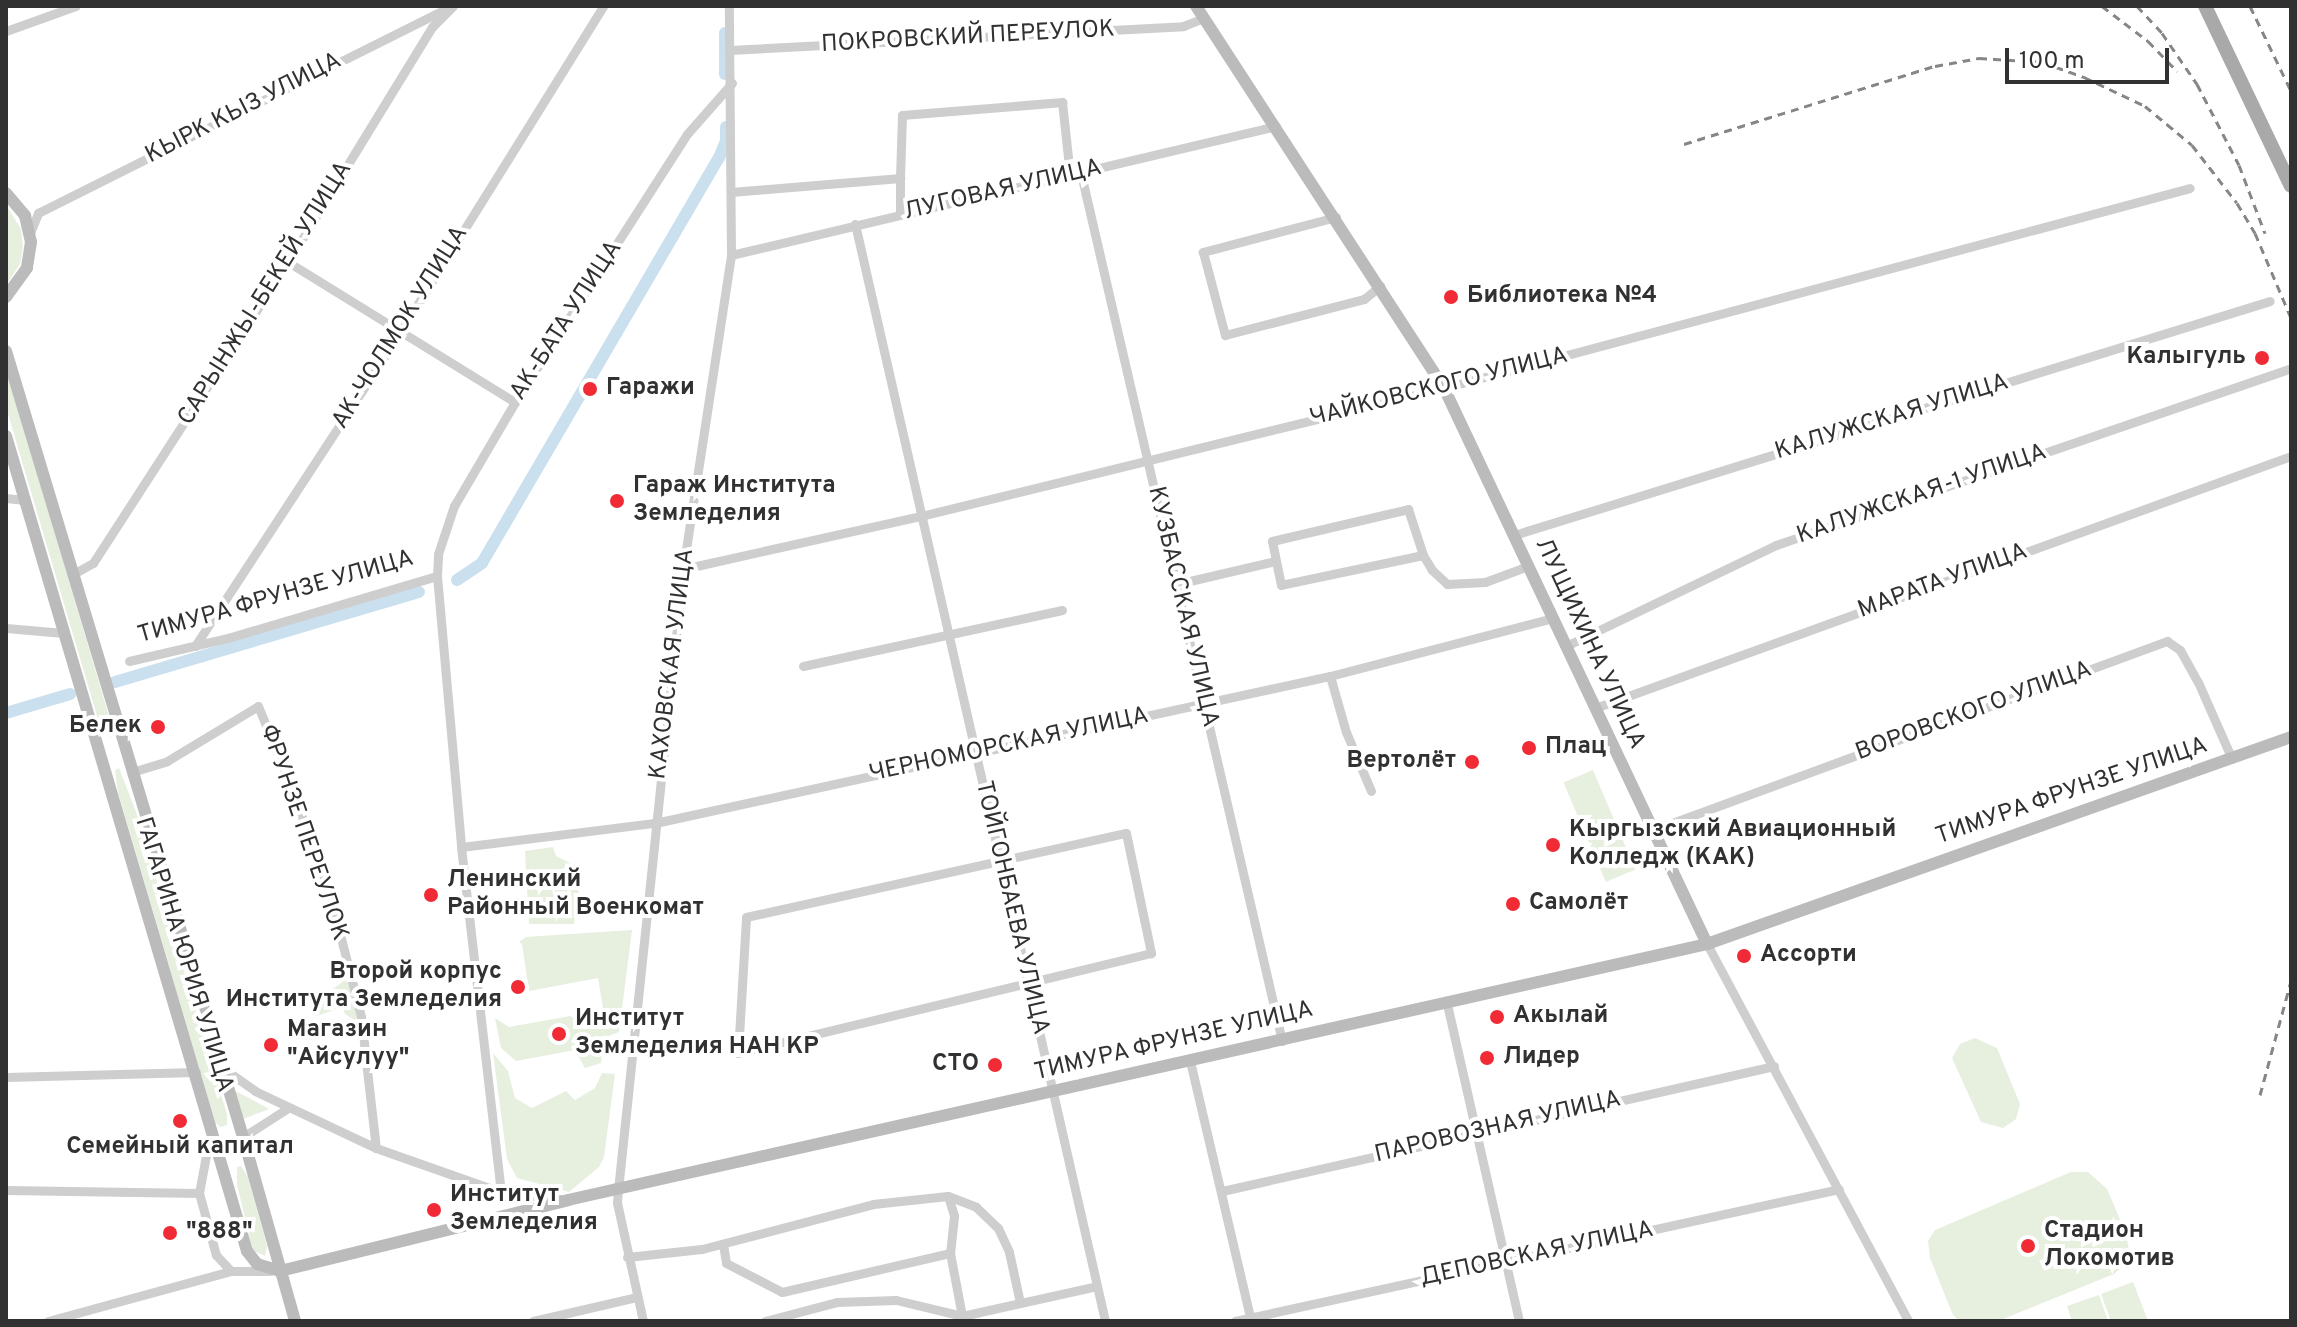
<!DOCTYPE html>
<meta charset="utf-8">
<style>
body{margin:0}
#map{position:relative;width:2297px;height:1327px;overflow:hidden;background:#fff;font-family:Overpass,sans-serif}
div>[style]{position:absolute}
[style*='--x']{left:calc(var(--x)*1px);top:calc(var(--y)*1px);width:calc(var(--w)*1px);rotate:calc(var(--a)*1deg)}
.green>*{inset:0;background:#e7efdf;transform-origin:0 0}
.canal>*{height:12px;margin:-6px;padding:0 6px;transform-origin:6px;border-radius:6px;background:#cae0ef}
.street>*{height:9px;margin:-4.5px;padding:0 4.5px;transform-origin:4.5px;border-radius:4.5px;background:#cecece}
.secondary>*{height:12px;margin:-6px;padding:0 6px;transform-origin:6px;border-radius:6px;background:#bbb}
.primary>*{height:14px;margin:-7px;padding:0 7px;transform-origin:7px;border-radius:7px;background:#a9a9a9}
.rail>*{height:3px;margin-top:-1.5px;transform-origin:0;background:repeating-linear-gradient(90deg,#868686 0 8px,transparent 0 14px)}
.dots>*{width:22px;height:22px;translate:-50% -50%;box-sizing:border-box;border:4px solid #fff;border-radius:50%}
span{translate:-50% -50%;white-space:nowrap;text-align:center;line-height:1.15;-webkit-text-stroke:8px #fff;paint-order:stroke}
.street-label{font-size:24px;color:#313131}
.poi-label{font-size:24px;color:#313131;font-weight:700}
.left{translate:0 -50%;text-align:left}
.right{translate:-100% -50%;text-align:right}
.frame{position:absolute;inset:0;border:8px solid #313131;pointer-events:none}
.scale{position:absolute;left:2005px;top:48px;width:164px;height:36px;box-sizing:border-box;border:4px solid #313131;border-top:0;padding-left:10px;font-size:24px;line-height:28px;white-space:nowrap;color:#313131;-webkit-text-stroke:6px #fff;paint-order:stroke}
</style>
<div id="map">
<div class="green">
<i style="clip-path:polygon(6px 205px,21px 229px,23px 247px,20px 264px,6px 285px)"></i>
<i style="clip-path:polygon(6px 368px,105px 703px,113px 730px,111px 737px,103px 731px,97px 716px,6px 407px)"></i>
<i style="clip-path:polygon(119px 768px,136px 812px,227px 1114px,227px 1125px,220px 1127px,215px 1122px,118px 792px,115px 770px)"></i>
<i style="left:1593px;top:770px;width:108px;height:32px;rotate:67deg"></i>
<i style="clip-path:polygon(553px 847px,556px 856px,570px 863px,580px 879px,574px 924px,529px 924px,525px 851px)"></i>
<i style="clip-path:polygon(632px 930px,619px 1032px,603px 1038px,601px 1063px,585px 1068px,575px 1050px,516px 1061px,501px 1048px,495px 1018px,509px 1027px,570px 1016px,588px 1024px,603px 1008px,598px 978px,529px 991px,522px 944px,519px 942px,526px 937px)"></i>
<i style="clip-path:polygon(348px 978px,358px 1022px,345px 1014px,342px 1007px,317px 1016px,316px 1009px,329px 992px)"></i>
<i style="clip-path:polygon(1975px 1038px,1997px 1048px,2020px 1104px,2016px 1119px,2003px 1128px,1981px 1122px,1952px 1058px,1960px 1044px)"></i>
<i style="clip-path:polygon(493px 1053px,508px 1071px,515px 1098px,532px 1108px,566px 1091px,575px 1100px,595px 1088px,602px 1073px,615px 1074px,604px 1157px,599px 1167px,569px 1192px,517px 1178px,507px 1159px)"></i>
<i style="clip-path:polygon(235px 1091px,249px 1098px,269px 1109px,243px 1119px)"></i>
<i style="clip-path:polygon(241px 1166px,248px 1177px,267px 1246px,265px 1256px,254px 1251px,251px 1244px,237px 1184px,237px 1167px)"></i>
<i style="clip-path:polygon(2071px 1172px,2088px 1172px,2107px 1189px,2127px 1236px,2129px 1252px,2123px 1266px,2114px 1274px,1998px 1321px,1959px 1321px,1953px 1315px,1930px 1258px,1928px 1241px,1935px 1230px)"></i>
<i style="clip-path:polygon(2133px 1282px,2148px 1321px,2111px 1321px,2101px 1294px)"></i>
<i style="clip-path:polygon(2099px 1295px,2108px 1321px,2072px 1321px,2067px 1306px)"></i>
</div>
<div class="canal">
<i style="--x:725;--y:33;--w:41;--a:90"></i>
<i style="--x:457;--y:580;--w:30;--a:-34"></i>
<i style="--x:482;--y:563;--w:469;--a:-59.7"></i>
<i style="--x:719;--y:158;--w:18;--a:-68"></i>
<i style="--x:726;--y:141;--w:14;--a:-90"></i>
<i style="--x:115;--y:682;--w:317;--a:-16.5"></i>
<i style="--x:6;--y:713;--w:67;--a:-16.5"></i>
</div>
<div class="street">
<i style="--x:6;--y:31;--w:74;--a:-19.7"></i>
<i style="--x:730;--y:50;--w:454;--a:-3"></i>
<i style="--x:1183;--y:26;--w:22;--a:-21"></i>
<i style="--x:1081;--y:174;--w:890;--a:76.95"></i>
<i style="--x:900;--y:178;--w:36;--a:90"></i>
<i style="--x:731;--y:192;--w:170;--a:-4.7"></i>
<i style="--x:900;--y:178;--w:63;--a:-88.2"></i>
<i style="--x:902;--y:115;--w:161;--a:-4.6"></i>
<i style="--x:1062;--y:102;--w:74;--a:83.8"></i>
<i style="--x:1336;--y:217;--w:138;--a:165.3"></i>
<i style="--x:1203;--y:252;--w:86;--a:75.2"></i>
<i style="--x:1225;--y:335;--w:144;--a:-14.5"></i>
<i style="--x:1364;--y:299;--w:21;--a:-39"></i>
<i style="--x:855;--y:224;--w:1125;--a:77.16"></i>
<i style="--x:30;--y:233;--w:22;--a:-68"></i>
<i style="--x:38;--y:213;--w:458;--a:-26.6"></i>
<i style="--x:731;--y:255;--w:560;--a:-13.32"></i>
<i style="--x:288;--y:262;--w:267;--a:31.7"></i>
<i style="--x:6;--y:498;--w:19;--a:6"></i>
<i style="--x:1514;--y:535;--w:791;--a:-17.2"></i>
<i style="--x:1423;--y:555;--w:145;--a:168.1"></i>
<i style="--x:1281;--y:585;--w:45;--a:-101.6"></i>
<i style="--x:1272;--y:541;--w:140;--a:-13.2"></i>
<i style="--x:1408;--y:509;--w:48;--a:71.9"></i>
<i style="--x:1423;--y:555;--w:17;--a:59"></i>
<i style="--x:1432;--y:570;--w:21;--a:43"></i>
<i style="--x:1447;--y:584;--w:38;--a:-3"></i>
<i style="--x:1485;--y:582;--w:46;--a:-20.4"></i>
<i style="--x:683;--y:569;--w:244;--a:-12.6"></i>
<i style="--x:921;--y:516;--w:538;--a:-13.75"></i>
<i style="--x:1444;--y:388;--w:772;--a:-15.01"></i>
<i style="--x:73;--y:574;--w:23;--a:-29"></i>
<i style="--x:93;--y:563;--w:359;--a:-57.1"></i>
<i style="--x:288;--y:262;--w:276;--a:-58.5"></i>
<i style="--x:432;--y:27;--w:30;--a:-45"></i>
<i style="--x:437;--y:576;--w:22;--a:-87"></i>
<i style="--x:438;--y:554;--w:51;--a:-71.6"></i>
<i style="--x:454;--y:506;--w:121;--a:-59.6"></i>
<i style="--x:515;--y:402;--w:318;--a:-57.3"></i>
<i style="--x:687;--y:134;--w:68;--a:-48.6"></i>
<i style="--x:1177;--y:584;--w:101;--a:-13.2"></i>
<i style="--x:6;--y:628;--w:58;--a:4.9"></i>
<i style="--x:195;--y:646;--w:376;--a:-56.8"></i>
<i style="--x:401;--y:331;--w:383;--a:-58.1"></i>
<i style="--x:1566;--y:646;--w:233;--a:-25.7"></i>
<i style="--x:1776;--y:545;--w:542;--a:-18.94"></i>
<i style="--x:129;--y:661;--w:105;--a:-13.2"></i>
<i style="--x:231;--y:637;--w:215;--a:-16.5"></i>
<i style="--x:437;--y:576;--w:272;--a:84.9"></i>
<i style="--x:461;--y:847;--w:347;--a:83.4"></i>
<i style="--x:803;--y:666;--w:265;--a:-12.2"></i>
<i style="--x:1330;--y:676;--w:58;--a:74.1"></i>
<i style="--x:1346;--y:732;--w:64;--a:67"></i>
<i style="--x:1595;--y:708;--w:740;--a:-19.9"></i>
<i style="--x:132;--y:772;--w:37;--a:-17"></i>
<i style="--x:167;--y:761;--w:106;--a:-31.1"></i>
<i style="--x:258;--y:706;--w:90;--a:67.7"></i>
<i style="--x:292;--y:789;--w:113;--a:70.3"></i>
<i style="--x:330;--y:895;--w:126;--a:75.7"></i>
<i style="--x:361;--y:1017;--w:132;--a:83.5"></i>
<i style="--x:1653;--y:830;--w:548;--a:-20.19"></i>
<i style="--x:2167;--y:641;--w:16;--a:35"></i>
<i style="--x:2180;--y:650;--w:37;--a:61"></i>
<i style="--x:2198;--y:682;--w:84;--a:66.2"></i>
<i style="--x:1126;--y:833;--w:123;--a:78.2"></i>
<i style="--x:1151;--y:953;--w:425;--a:166.4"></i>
<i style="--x:738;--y:1053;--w:136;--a:-86.6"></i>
<i style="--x:746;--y:917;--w:389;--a:-12.5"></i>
<i style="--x:461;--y:847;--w:195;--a:-7.1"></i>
<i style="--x:655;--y:823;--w:691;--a:-12.29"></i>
<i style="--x:1330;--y:676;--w:230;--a:-14.6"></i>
<i style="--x:1707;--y:944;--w:427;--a:61.9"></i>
<i style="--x:1447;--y:1004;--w:325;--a:77.2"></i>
<i style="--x:1190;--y:1061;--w:267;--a:76.8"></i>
<i style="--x:224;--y:1069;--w:38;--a:35"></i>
<i style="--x:255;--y:1091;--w:134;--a:25.2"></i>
<i style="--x:376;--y:1148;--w:133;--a:19.4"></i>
<i style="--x:501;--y:1192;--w:60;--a:6.7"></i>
<i style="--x:6;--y:1077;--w:190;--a:-1.5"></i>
<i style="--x:243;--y:1137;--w:54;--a:-32.8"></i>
<i style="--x:217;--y:1147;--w:10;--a:163"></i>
<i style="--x:207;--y:1150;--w:44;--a:100.5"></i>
<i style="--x:199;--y:1193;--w:64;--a:74.7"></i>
<i style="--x:216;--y:1255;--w:22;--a:47"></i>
<i style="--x:6;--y:1190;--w:193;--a:0.9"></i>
<i style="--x:1222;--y:1191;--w:566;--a:-12.76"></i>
<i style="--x:948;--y:1196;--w:30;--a:21"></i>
<i style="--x:976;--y:1207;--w:30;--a:44"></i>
<i style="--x:998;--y:1228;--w:26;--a:65"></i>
<i style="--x:1009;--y:1252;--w:52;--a:77.8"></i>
<i style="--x:723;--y:1244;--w:19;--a:81"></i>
<i style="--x:726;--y:1263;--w:63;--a:27.4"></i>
<i style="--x:782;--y:1292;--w:172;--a:-13.1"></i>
<i style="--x:627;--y:1257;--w:75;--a:-6.1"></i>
<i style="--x:702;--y:1249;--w:177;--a:-14.7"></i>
<i style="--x:873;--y:1204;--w:75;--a:-6.1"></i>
<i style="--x:948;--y:1196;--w:21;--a:73"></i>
<i style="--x:954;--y:1216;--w:37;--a:96"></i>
<i style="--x:950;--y:1253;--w:64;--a:79.2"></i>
<i style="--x:48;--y:1321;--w:190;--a:-15.3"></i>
<i style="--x:231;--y:1271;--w:39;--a:0"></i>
<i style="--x:533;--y:1321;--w:107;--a:-13"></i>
<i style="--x:643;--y:1321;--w:121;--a:-102.4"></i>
<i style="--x:617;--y:1203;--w:13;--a:-86"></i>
<i style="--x:618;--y:1190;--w:624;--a:-84.02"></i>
<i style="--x:683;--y:569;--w:318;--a:-81.3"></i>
<i style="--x:731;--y:255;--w:249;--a:-90.5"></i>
<i style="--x:765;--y:1321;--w:74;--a:-14.8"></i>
<i style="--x:837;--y:1302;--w:59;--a:-1.9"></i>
<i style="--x:896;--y:1300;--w:68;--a:13.6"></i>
<i style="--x:962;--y:1316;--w:138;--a:-12.5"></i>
<i style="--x:1235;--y:1321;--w:618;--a:-12.33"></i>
</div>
<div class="secondary">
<i style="--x:1196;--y:6;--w:455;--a:57"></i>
<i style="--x:1444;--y:388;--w:615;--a:64.68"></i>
<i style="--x:6;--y:193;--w:30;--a:50"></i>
<i style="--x:25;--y:216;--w:27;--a:77"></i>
<i style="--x:31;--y:242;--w:26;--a:99"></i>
<i style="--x:27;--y:268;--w:36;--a:126"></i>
<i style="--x:6;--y:351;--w:821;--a:73.22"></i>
<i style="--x:243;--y:1137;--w:191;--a:74.2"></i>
<i style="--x:6;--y:436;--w:850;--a:73.53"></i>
<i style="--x:247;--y:1251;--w:16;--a:52"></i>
<i style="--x:257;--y:1264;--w:24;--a:17"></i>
<i style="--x:280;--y:1271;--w:297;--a:-13.8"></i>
<i style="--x:568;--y:1200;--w:1167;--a:-12.67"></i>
<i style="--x:1707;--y:944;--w:620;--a:-19.52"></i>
</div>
<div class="primary">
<i style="--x:2205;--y:6;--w:199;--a:64.5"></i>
</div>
<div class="rail">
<i style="--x:2102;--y:6;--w:58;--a:37.3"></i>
<i style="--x:2148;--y:41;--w:42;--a:46"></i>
<i style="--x:2137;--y:6;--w:37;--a:47"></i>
<i style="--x:2162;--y:33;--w:62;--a:55.5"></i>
<i style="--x:2197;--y:84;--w:91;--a:62.6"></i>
<i style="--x:2239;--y:165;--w:73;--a:69.1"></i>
<i style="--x:2250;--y:6;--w:94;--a:64.2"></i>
<i style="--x:1684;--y:144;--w:263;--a:-17.3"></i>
<i style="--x:1935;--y:66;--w:45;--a:-10.3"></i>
<i style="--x:1979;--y:58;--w:63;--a:3.6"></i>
<i style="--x:2042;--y:62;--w:45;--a:19.7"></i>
<i style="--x:2084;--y:77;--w:68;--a:25.4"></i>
<i style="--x:2145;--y:106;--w:61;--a:39.7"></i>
<i style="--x:2192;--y:145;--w:73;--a:52.2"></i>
<i style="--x:2237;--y:203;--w:35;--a:59"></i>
<i style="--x:2255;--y:233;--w:92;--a:67"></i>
<i style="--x:2260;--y:1095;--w:118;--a:-74.8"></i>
</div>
<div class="dots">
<i style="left:1451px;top:297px;background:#f02b35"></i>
<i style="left:2262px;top:358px;background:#f02b35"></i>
<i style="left:590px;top:389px;background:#f02b35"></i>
<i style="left:617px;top:501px;background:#f02b35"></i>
<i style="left:158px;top:727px;background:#f02b35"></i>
<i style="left:1529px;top:748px;background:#f02b35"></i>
<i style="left:1472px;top:762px;background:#f02b35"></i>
<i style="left:1553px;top:845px;background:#f02b35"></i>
<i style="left:431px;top:895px;background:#f02b35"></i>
<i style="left:1513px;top:904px;background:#f02b35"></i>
<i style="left:1744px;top:956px;background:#f02b35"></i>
<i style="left:518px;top:987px;background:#f02b35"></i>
<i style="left:1497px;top:1017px;background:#f02b35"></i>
<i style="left:559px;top:1034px;background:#f02b35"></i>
<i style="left:271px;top:1045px;background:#f02b35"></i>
<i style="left:1487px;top:1058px;background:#f02b35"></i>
<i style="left:995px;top:1065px;background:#f02b35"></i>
<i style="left:180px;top:1121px;background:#f02b35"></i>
<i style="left:434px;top:1210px;background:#f02b35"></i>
<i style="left:170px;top:1233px;background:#f02b35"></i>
<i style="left:2028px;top:1246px;background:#f02b35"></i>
</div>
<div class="street-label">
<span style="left:968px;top:38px;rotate:-3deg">ПОКРОВСКИЙ ПЕРЕУЛОК</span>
<span style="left:244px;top:109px;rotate:-27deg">КЫРК КЫЗ УЛИЦА</span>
<span style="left:1003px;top:191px;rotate:-13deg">ЛУГОВАЯ УЛИЦА</span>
<span style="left:266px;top:294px;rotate:-58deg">САРЫНЖЫ-БЕКЕЙ УЛИЦА</span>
<span style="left:567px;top:321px;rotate:-57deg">АК-БАТА УЛИЦА</span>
<span style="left:401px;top:328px;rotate:-58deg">АК-ЧОЛМОК УЛИЦА</span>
<span style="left:1439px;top:388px;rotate:-14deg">ЧАЙКОВСКОГО УЛИЦА</span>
<span style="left:1892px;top:418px;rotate:-17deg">КАЛУЖСКАЯ УЛИЦА</span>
<span style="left:1922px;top:495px;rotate:-19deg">КАЛУЖСКАЯ-1 УЛИЦА</span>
<span style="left:1943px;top:582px;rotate:-20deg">МАРАТА УЛИЦА</span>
<span style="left:276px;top:598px;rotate:-16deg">ТИМУРА ФРУНЗЕ УЛИЦА</span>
<span style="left:1182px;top:607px;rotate:77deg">КУЗБАССКАЯ УЛИЦА</span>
<span style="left:1589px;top:644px;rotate:65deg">ЛУЩИХИНА УЛИЦА</span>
<span style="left:673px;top:664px;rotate:-83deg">КАХОВСКАЯ УЛИЦА</span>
<span style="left:1974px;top:712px;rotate:-20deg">ВОРОВСКОГО УЛИЦА</span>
<span style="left:1009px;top:746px;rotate:-12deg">ЧЕРНОМОРСКАЯ УЛИЦА</span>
<span style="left:2072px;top:792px;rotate:-19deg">ТИМУРА ФРУНЗЕ УЛИЦА</span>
<span style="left:303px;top:833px;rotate:71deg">ФРУНЗЕ ПЕРЕУЛОК</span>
<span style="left:1011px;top:908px;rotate:77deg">ТОЙГОНБАЕВА УЛИЦА</span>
<span style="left:183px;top:955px;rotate:73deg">ГАГАРИНА ЮРИЯ УЛИЦА</span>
<span style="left:1174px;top:1042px;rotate:-13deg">ТИМУРА ФРУНЗЕ УЛИЦА</span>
<span style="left:1498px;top:1128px;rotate:-13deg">ПАРОВОЗНАЯ УЛИЦА</span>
<span style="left:1537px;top:1255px;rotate:-12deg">ДЕПОВСКАЯ УЛИЦА</span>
</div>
<div class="poi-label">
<span class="left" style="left:1467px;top:297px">Библиотека №4</span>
<span class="right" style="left:2246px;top:358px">Калыгуль</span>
<span class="left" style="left:606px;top:389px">Гаражи</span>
<span class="left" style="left:633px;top:501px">Гараж Института<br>Земледелия</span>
<span class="right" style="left:142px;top:727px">Белек</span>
<span class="left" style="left:1545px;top:748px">Плац</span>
<span class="right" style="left:1456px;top:762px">Вертолёт</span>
<span class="left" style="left:1569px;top:845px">Кыргызский Авиационный<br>Колледж (КАК)</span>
<span class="left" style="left:447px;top:895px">Ленинский<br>Районный Военкомат</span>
<span class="left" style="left:1529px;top:904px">Самолёт</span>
<span class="left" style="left:1760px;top:956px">Ассорти</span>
<span class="right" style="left:502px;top:987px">Второй корпус<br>Института Земледелия</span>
<span class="left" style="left:1513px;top:1017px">Акылай</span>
<span class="left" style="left:575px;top:1034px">Институт<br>Земледелия НАН КР</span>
<span class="left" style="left:287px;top:1045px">Магазин<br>"Айсулуу"</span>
<span class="left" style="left:1503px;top:1058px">Лидер</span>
<span class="right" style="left:979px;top:1065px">СТО</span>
<span style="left:180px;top:1148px">Семейный капитал</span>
<span class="left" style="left:450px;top:1210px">Институт<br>Земледелия</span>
<span class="left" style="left:2044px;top:1246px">Стадион<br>Локомотив</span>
<span class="left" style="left:186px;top:1233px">"888"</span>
</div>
<div class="frame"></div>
<div class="scale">100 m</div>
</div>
